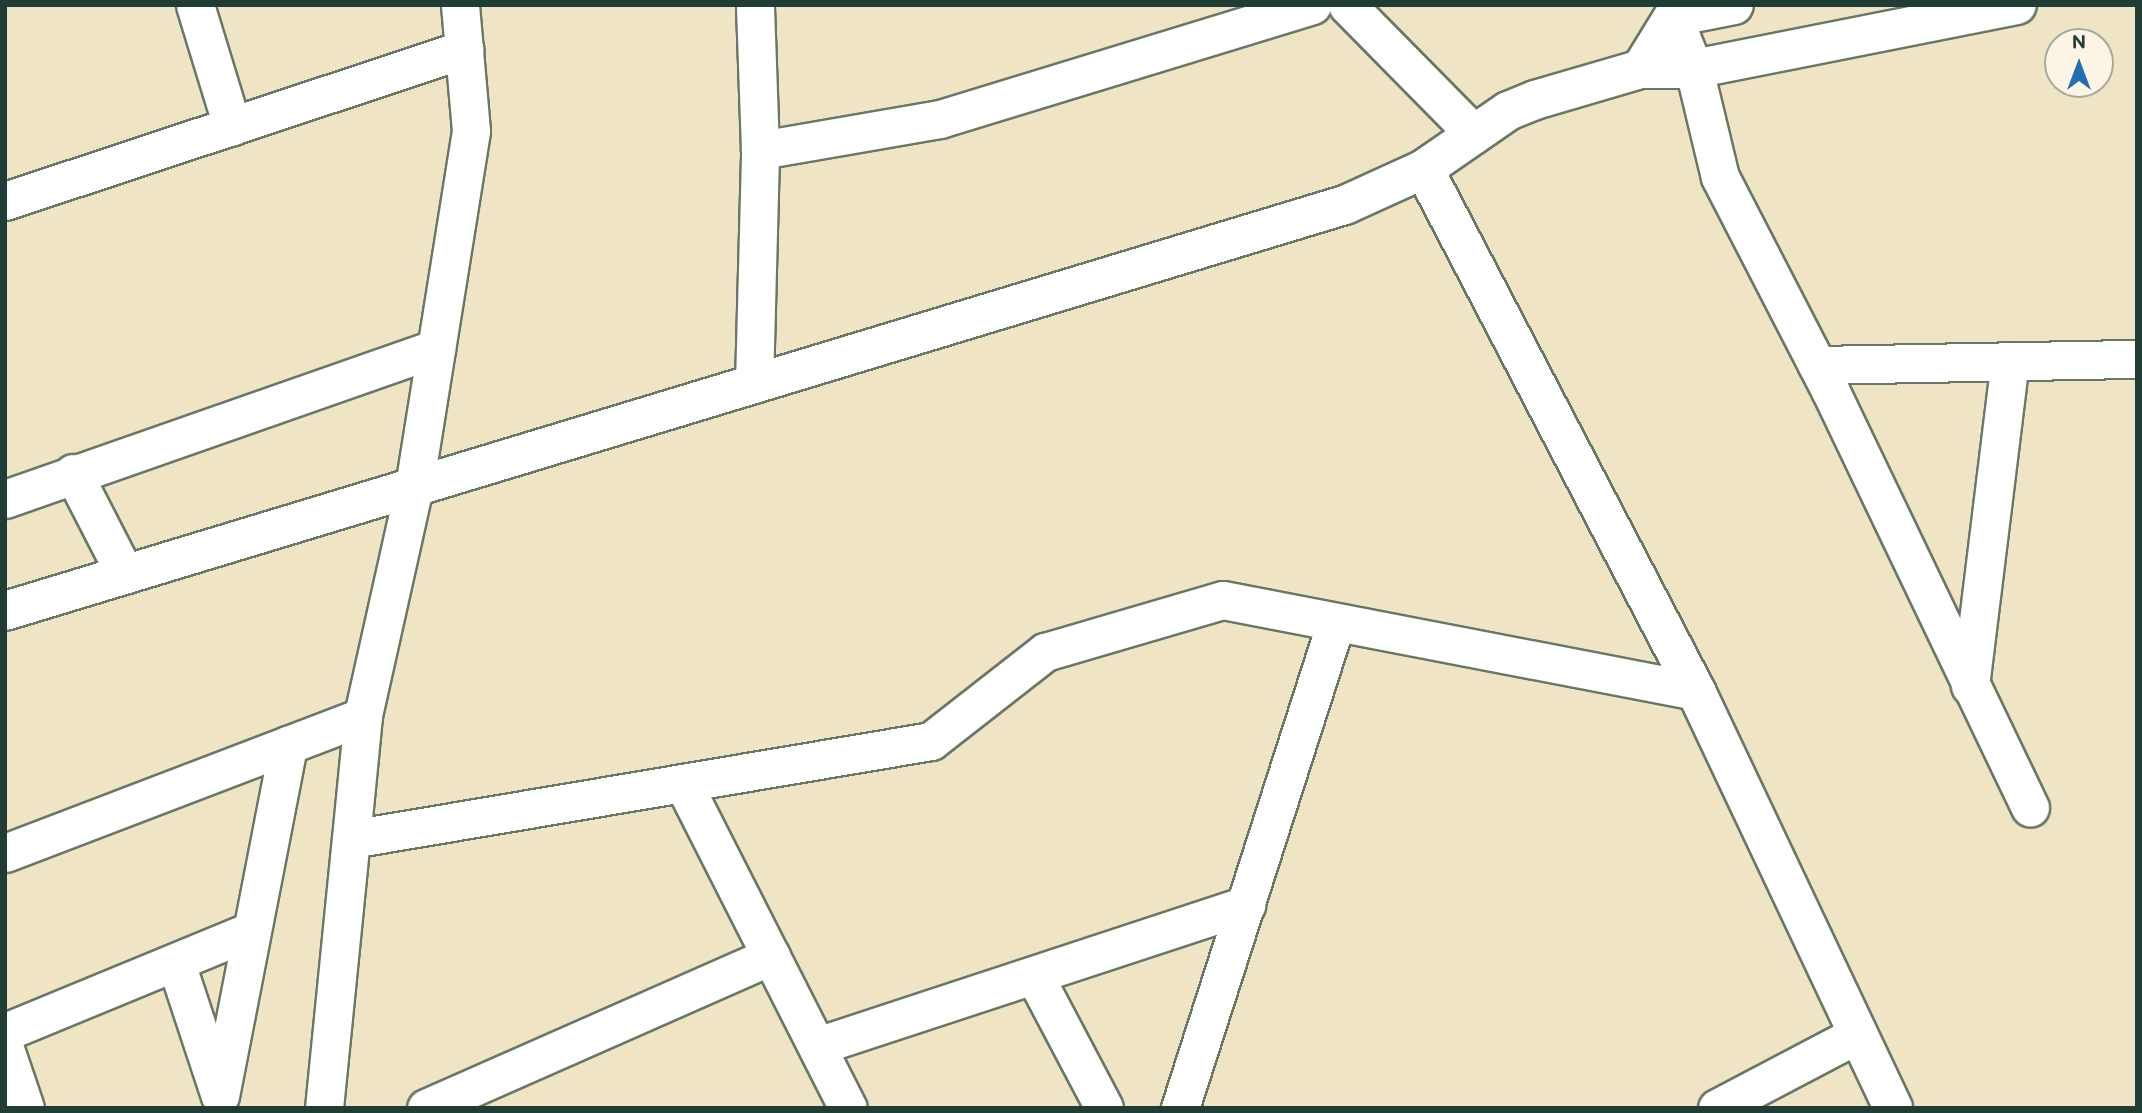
<!DOCTYPE html>
<style>
body{margin:0}
#map{position:relative;width:2142px;height:1113px;overflow:hidden;background:#efe4c4;font-family:"Balsamiq Sans",sans-serif}
div>[style]{position:absolute}
[style*='--x']{left:calc(var(--x)*1px);top:calc(var(--y)*1px);width:calc(var(--w)*1px);rotate:calc(var(--a)*1deg)}
.roads{filter:drop-shadow(2px 0 #687766) drop-shadow(-2px 0 #687766) drop-shadow(0 2px #687766) drop-shadow(0 -2px #687766)}
.minor>*{height:37px;margin:-18.5px;padding:0 18.5px;transform-origin:18.5px;border-radius:18.5px;background:#fff}
.tertiary>*{height:38px;margin:-19px;padding:0 19px;transform-origin:19px;border-radius:19px;background:#fff}
span{translate:-50% -50%;white-space:nowrap;text-align:center;line-height:1.15;-webkit-text-stroke:5px #fcf5e5;paint-order:stroke}
.frame{position:absolute;inset:0;border:7px solid #1f3d34;pointer-events:none}
.north{position:absolute;left:2044px;top:28px;width:70px;height:70px;box-sizing:border-box;background:#fcf5e5;border:2px solid #a4ab9e;border-radius:50%;rotate:0deg;font-size:19px;font-weight:700;line-height:28px;text-align:center;color:#1f3d34}
.north::after{content:'';display:block;margin:auto;width:24px;height:32px;background:#1f6fb2;clip-path:polygon(50% 0,100% 100%,50% 72%,0 100%)}
</style>
<div id="map">
<div class="roads">
<div class="minor">
<i style="--x:195;--y:5;--w:127;--a:73"></i>
<i style="--x:460;--y:5;--w:126;--a:85"></i>
<i style="--x:471;--y:131;--w:361;--a:99.1"></i>
<i style="--x:414;--y:487;--w:235;--a:102.6"></i>
<i style="--x:363;--y:716;--w:124;--a:95.6"></i>
<i style="--x:351;--y:839;--w:588;--a:-9.59"></i>
<i style="--x:931;--y:741;--w:145;--a:-38"></i>
<i style="--x:1045;--y:652;--w:185;--a:-16.3"></i>
<i style="--x:1223;--y:600;--w:482;--a:10.9"></i>
<i style="--x:1347;--y:5;--w:181;--a:45.4"></i>
<i style="--x:1673;--y:17;--w:56;--a:68"></i>
<i style="--x:1694;--y:69;--w:111;--a:76.5"></i>
<i style="--x:1720;--y:177;--w:240;--a:62.7"></i>
<i style="--x:1830;--y:390;--w:463;--a:64.4"></i>
<i style="--x:760;--y:150;--w:183;--a:-9.8"></i>
<i style="--x:940;--y:119;--w:389;--a:-17"></i>
<i style="--x:5;--y:201;--w:484;--a:-18.3"></i>
<i style="--x:1817;--y:365;--w:320;--a:-1.1"></i>
<i style="--x:754;--y:384;--w:234;--a:-88.5"></i>
<i style="--x:760;--y:150;--w:145;--a:-92"></i>
<i style="--x:73;--y:473;--w:114;--a:62.8"></i>
<i style="--x:5;--y:499;--w:457;--a:-19.3"></i>
<i style="--x:1970;--y:686;--w:327;--a:-83"></i>
<i style="--x:683;--y:783;--w:364;--a:63.1"></i>
<i style="--x:5;--y:853;--w:383;--a:-20.9"></i>
<i style="--x:176;--y:963;--w:137;--a:71.7"></i>
<i style="--x:1034;--y:975;--w:150;--a:62.2"></i>
<i style="--x:5;--y:1032;--w:267;--a:-22.4"></i>
<i style="--x:817;--y:1046;--w:452;--a:-18.2"></i>
<i style="--x:5;--y:1049;--w:62;--a:71.3"></i>
<i style="--x:220;--y:1096;--w:358;--a:-79"></i>
<i style="--x:324;--y:1108;--w:270;--a:-84.3"></i>
<i style="--x:426;--y:1108;--w:377;--a:-23.8"></i>
<i style="--x:1180;--y:1108;--w:510;--a:-72.2"></i>
<i style="--x:1717;--y:1108;--w:157;--a:-27.7"></i>
</div>
<div class="tertiary">
<i style="--x:1641;--y:69;--w:61;--a:-58.4"></i>
<i style="--x:1673;--y:17;--w:62;--a:-11.1"></i>
<i style="--x:1424;--y:169;--w:589;--a:62.48"></i>
<i style="--x:1696;--y:691;--w:461;--a:64.7"></i>
<i style="--x:5;--y:611;--w:1400;--a:-16.86"></i>
<i style="--x:1345;--y:205;--w:87;--a:-24.5"></i>
<i style="--x:1424;--y:169;--w:102;--a:-34.6"></i>
<i style="--x:1508;--y:111;--w:29;--a:-22"></i>
<i style="--x:1535;--y:100;--w:110;--a:-16.3"></i>
<i style="--x:1641;--y:69;--w:53;--a:0"></i>
<i style="--x:1694;--y:69;--w:329;--a:-11.2"></i>
</div>
</div>
<div class="frame"></div>
<div class="north">N</div>
</div>
